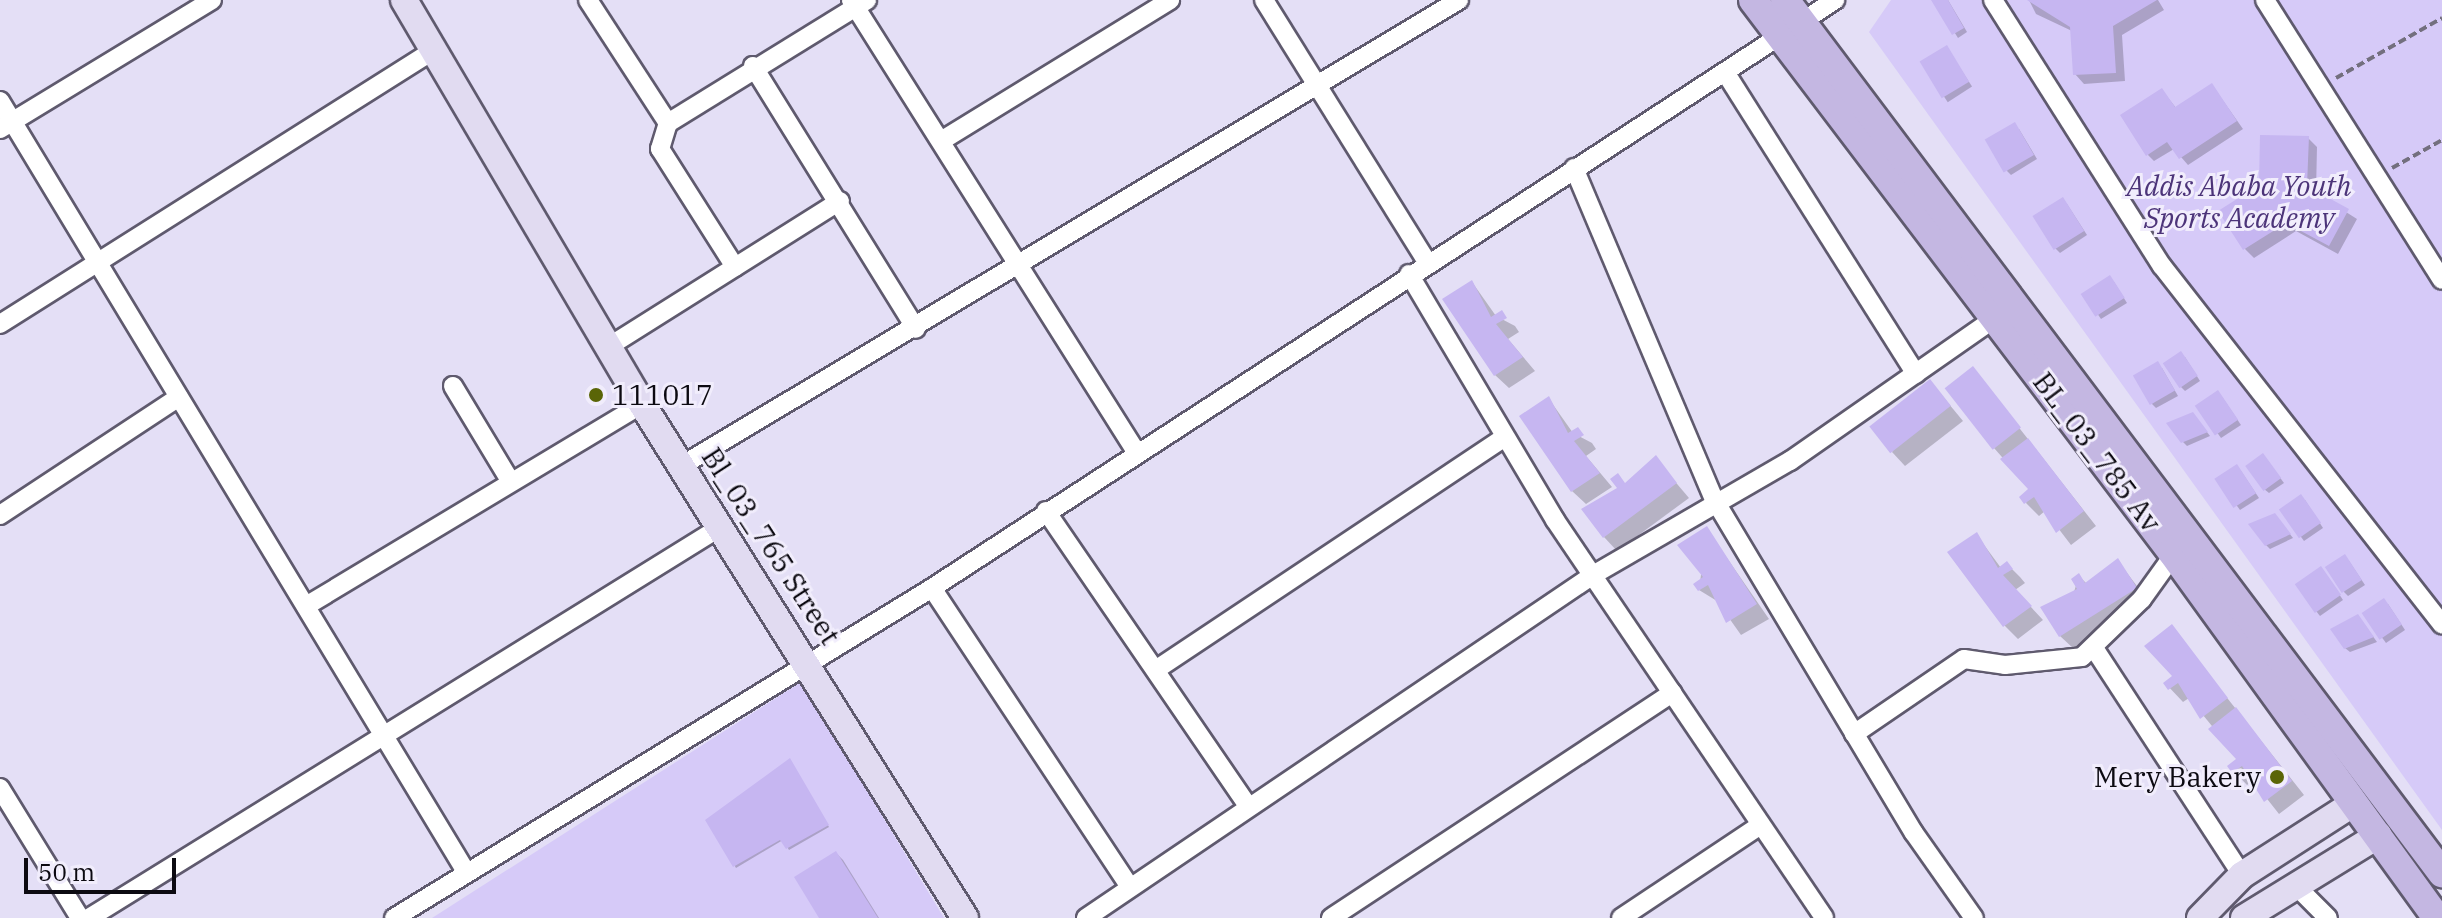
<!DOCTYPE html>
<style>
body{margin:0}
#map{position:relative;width:2442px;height:918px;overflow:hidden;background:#e4dff6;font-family:"IBM Plex Serif",serif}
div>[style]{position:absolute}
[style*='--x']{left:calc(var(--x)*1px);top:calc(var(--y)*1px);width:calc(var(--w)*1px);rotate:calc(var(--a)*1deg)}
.green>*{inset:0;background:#d6caf8}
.shadow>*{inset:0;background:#0003;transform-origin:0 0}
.building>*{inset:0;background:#c6b6f1;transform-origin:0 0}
.path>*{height:4px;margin-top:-2px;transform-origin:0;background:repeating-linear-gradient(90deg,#736f7e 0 8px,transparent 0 12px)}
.roads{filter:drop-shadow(2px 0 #5f5a6e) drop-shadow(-2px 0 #5f5a6e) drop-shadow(0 2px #5f5a6e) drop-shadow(0 -2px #5f5a6e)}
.street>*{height:18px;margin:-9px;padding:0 9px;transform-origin:9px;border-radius:9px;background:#fff}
.secondary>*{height:26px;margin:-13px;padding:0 13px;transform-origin:13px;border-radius:13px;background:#e1dbf1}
.primary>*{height:28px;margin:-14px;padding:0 14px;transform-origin:14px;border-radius:14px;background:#c4b7e2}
.dots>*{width:22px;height:22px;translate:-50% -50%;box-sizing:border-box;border:4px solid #f1edfc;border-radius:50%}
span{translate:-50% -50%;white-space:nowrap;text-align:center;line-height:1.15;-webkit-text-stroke:6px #f1edfc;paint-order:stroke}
.park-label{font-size:28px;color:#4c3479;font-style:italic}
.poi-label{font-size:28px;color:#0c0a11}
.left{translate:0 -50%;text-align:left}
.right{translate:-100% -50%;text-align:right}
.street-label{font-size:28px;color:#0c0a11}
.scale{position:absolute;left:24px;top:858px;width:152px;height:36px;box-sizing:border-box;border:4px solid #0c0a11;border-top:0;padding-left:10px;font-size:24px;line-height:28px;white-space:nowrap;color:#0c0a11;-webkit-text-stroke:6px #f1edfc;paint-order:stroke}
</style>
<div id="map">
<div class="green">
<i style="clip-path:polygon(1891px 0,2442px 0,2442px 830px,1869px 32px)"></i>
<i style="clip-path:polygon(801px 682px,944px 918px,432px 918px)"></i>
</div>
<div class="shadow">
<i style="clip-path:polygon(1934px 0,1948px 0,1967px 32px,1958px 38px)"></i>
<i style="clip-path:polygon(2029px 0,2158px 0,2164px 10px,2122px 35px,2125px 81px,2084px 84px,2075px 74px,2072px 31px,2036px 14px)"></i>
<i style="left:1947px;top:48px;width:46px;height:29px;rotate:57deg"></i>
<i style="clip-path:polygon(2212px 85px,2243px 129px,2188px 165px,2174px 149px,2154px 161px,2148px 155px,2162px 90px,2176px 108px)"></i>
<i style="clip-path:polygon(2019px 129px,2037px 159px,2011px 175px,2007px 171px)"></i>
<i style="clip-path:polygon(2308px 138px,2317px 147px,2316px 193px,2357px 219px,2338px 254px,2296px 231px,2254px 258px,2245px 249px,2261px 186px)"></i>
<i style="clip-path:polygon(2067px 204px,2087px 235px,2060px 253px,2055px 248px)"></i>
<i style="clip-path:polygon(1472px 282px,1496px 316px,1515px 326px,1519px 332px,1508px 339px,1535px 371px,1509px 388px,1495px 375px)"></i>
<i style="clip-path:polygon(2114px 282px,2127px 303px,2101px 319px,2084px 294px)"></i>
<i style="clip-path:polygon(2185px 357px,2200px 381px,2185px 391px,2181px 387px)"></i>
<i style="clip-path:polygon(2162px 368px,2178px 396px,2156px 408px,2152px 404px)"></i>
<i style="clip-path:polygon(1973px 369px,2096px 526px,2071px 545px,2045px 511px,2039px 516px,2026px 503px,2031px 490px,1994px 448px)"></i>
<i style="clip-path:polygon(1930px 381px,1963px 421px,1905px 466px,1892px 452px)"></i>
<i style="clip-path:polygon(2222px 397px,2241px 425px,2221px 438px,2198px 406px)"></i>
<i style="clip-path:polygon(1549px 399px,1573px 433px,1592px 443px,1596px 449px,1586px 456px,1612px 487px,1586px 504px,1572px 491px)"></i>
<i style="clip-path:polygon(2197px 419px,2210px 436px,2187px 446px,2183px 442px)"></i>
<i style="clip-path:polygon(1655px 458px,1689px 498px,1617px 551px,1604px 537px,1620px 489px)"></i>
<i style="clip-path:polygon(2267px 460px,2284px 483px,2269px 493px,2264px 489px)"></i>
<i style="clip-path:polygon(2241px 471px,2259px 498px,2240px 510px,2218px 480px)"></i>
<i style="clip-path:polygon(2305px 500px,2323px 528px,2304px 541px,2281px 509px)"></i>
<i style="clip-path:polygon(2279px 520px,2293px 538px,2270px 549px,2266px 545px)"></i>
<i style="clip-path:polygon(1707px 529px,1769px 619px,1741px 635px,1717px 601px,1699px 590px)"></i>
<i style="clip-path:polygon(1976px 534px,2001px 568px,2007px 564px,2020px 577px,2025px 583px,2015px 590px,2043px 620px,2018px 639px,2005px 626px)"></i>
<i style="clip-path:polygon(2118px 561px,2149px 602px,2074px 649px,2060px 636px,2079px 576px,2087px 584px)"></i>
<i style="clip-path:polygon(2349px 561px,2365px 585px,2348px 596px,2344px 592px)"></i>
<i style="clip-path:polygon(2325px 573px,2343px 600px,2320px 616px,2316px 611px)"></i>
<i style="clip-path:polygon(2388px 604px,2405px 630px,2386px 643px,2364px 613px)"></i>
<i style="clip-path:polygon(2362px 621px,2377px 642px,2350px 652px,2345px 648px)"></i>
<i style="clip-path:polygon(2171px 627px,2304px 795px,2279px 814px,2253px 781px,2247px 785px,2229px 766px,2239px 759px,2189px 698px,2183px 702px,2165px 683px,2175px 676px)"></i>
<i style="clip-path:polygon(791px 762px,829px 827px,789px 850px,783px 840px,736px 868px,708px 821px)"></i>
<i style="clip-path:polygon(836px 853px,843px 860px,879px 918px,822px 918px)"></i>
</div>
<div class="building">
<i style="clip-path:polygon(1931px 0,1948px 0,1964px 28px,1952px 35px)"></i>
<i style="clip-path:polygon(2027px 0,2157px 0,2113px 26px,2116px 73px,2073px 75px,2070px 27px)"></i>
<i style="left:1947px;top:45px;width:43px;height:32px;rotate:59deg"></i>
<i style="clip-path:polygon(2212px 83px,2237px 121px,2179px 159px,2167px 142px,2146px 156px,2120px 115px,2162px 88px,2175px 107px)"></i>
<i style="left:2015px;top:122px;width:38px;height:35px;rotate:60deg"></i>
<i style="clip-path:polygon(2260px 135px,2309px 136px,2307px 186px,2349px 209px,2329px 246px,2286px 223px,2243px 250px,2218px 211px,2259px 185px)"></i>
<i style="left:2063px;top:197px;width:40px;height:36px;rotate:58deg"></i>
<i style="left:2110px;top:275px;width:27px;height:35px;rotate:57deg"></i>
<i style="clip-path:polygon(1472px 280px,1491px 317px,1502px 310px,1507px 318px,1496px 324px,1523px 357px,1494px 376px,1442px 299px)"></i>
<i style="left:2181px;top:351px;width:30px;height:22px;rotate:56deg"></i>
<i style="left:2158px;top:361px;width:34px;height:29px;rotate:60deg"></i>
<i style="left:1973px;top:366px;width:78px;height:36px;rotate:52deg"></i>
<i style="left:1930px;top:379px;width:34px;height:77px;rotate:52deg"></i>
<i style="left:2218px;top:390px;width:36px;height:28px;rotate:56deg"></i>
<i style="clip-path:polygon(1549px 396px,1568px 433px,1578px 427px,1584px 435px,1574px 441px,1600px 473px,1571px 492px,1519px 416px)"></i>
<i style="clip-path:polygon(2193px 412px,2208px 432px,2181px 443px,2166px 423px)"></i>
<i style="clip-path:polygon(2028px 438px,2084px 511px,2056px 533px,2034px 497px,2024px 504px,2019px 497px,2028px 489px,2000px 459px)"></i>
<i style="left:2263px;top:453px;width:31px;height:22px;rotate:54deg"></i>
<i style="clip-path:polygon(1656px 455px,1677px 483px,1603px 538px,1581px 509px,1617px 488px,1610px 479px,1618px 473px,1625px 483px)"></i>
<i style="left:2237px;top:464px;width:35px;height:27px;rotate:57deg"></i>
<i style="left:2301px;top:494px;width:35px;height:27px;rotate:55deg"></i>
<i style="clip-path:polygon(2275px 513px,2291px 534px,2265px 546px,2248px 524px)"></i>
<i style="clip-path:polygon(1707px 526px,1757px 604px,1726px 623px,1708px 585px,1698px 591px,1693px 584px,1703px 577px,1677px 545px)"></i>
<i style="clip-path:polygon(1977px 532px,1998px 568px,2007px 561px,2013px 569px,2003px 575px,2032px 606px,2003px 627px,1947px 552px)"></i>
<i style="left:2345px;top:554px;width:31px;height:24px;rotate:57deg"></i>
<i style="clip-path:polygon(2118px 558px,2137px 588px,2059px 637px,2040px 607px,2077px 589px,2071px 579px,2079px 573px,2085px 583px)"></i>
<i style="left:2321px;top:566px;width:35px;height:32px;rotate:55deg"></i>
<i style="left:2384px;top:598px;width:32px;height:27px;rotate:56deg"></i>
<i style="clip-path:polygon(2358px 614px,2374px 637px,2344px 649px,2330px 629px)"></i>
<i style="clip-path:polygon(2172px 624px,2228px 698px,2200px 719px,2178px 683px,2168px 690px,2163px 683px,2172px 676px,2144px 646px)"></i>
<i style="clip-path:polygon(2236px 707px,2292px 781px,2264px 802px,2242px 766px,2232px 773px,2227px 766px,2236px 759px,2208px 729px)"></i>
<i style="clip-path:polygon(790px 758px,829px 825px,786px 849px,780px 840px,733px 867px,705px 820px)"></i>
<i style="clip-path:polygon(836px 851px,878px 918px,819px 918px,794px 877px)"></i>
</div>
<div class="path">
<i style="--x:2336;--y:78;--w:122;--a:-29.5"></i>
<i style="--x:2392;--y:168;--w:57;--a:-29.2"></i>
</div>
<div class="roads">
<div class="street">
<i style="--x:588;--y:0;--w:147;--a:57"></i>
<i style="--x:851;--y:0;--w:532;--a:57.74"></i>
<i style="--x:1264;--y:0;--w:309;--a:58.1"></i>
<i style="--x:1993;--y:0;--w:315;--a:57.6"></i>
<i style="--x:2162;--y:266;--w:455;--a:52"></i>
<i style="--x:2265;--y:0;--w:331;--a:57.7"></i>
<i style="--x:753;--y:66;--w:309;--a:58.2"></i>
<i style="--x:1725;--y:72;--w:357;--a:57.7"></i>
<i style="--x:0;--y:101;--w:899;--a:58.84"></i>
<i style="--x:0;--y:129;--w:248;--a:-31.3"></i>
<i style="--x:941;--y:141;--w:269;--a:-31.6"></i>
<i style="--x:1574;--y:168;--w:359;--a:67.1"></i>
<i style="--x:1714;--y:499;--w:389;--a:59.1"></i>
<i style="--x:1914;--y:833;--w:104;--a:54.8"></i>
<i style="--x:735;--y:267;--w:140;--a:-122.4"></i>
<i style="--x:660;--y:149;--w:27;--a:-73"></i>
<i style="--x:668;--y:123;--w:234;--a:-31.7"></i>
<i style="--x:1409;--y:274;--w:286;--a:59.3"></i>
<i style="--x:1555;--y:520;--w:480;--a:55.9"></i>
<i style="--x:0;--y:324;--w:513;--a:-32.27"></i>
<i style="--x:608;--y:347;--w:274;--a:-32.2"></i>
<i style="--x:453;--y:386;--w:109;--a:58.9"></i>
<i style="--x:681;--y:466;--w:907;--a:-30.92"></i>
<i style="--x:1046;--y:511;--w:356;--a:55.6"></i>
<i style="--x:0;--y:515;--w:214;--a:-33.4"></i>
<i style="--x:932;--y:588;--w:359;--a:56.5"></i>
<i style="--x:306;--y:606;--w:392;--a:-31"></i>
<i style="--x:2094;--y:648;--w:271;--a:56.9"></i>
<i style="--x:1157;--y:669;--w:416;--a:-33.7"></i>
<i style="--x:1854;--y:734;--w:133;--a:-34.3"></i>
<i style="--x:1964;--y:659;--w:41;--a:8.3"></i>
<i style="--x:2005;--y:665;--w:77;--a:-5.9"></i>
<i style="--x:2082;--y:657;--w:83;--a:-44"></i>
<i style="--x:2142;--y:599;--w:65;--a:-54.4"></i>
<i style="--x:0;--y:788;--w:153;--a:58.4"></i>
<i style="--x:2296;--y:886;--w:45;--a:45"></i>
<i style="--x:89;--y:918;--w:741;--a:-31.76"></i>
<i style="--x:394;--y:918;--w:631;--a:-31.52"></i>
<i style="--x:932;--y:588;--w:1078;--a:-33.07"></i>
<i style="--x:1086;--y:918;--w:612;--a:-34.08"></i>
<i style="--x:1593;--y:575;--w:228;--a:-30.1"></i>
<i style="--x:1790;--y:461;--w:250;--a:-34.9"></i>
<i style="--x:1331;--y:918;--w:409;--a:-33.4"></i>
<i style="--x:1621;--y:918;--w:166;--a:-33.7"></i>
</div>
<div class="secondary">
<i style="--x:404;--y:0;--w:469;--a:59.5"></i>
<i style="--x:642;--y:404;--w:607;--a:57.85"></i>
<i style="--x:2200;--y:918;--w:60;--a:-45.7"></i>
<i style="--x:2242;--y:875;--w:133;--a:-32.7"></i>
<i style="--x:2244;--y:918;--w:158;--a:-31.6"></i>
</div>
<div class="primary">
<i style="--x:1753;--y:0;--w:693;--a:52.8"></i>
<i style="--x:2172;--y:552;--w:452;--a:54.1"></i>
<i style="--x:1785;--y:0;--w:1093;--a:53.04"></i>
</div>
</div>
<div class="dots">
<i style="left:596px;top:395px;background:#5a6507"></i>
<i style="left:2277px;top:777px;background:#5a6507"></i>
</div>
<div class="park-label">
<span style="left:2239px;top:202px">Addis Ababa Youth<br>Sports Academy</span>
</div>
<div class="poi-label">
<span class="left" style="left:612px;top:395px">111017</span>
<span class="right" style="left:2261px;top:777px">Mery Bakery</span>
</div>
<div class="street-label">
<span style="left:2097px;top:452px;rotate:53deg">BL_03_785 Av</span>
<span style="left:771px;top:546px;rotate:57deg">Bl_03_765 Street</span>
</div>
<div class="scale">50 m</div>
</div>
